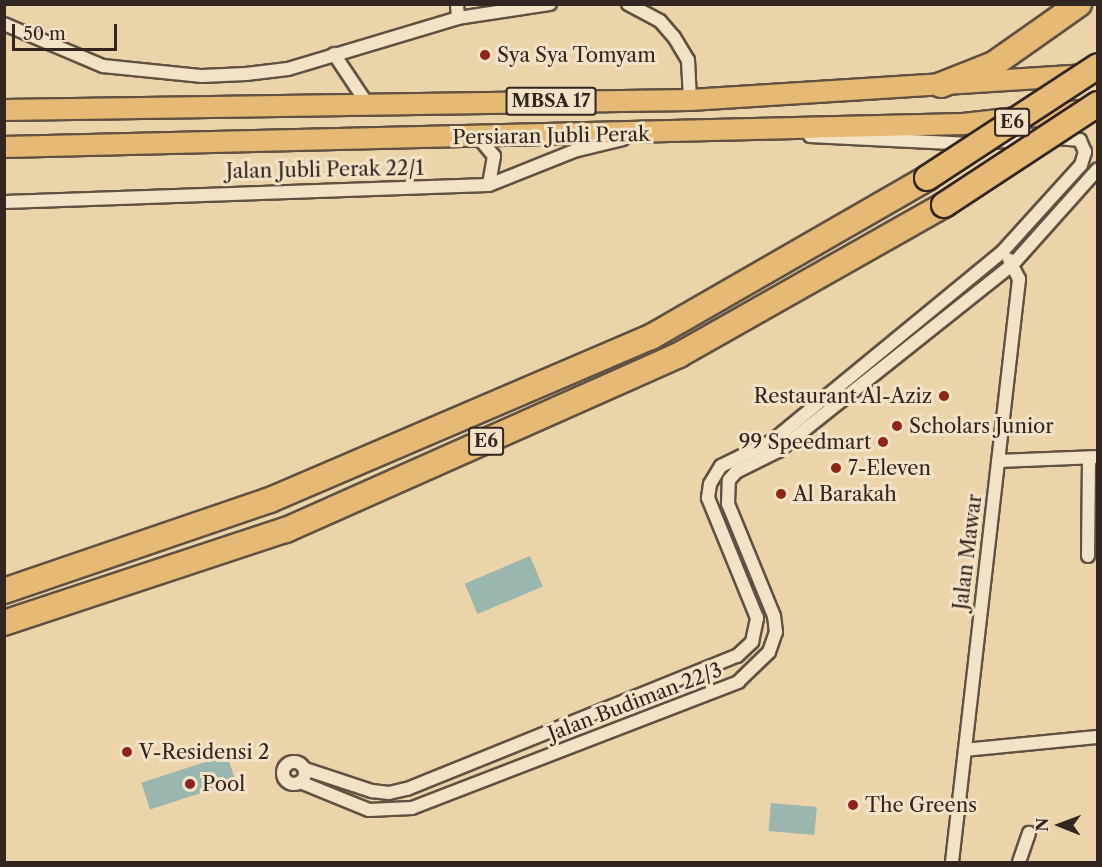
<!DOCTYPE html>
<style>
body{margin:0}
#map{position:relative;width:1102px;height:867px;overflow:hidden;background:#ebd4a9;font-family:"Libre Caslon Text",serif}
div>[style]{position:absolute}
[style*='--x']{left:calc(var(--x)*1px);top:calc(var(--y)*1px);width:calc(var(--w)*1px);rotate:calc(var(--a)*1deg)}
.water>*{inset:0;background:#99b7ae;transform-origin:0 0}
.roads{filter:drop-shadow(2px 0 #615142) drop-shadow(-2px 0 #615142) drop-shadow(0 2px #615142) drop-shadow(0 -2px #615142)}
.minor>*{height:12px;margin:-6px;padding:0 6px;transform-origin:6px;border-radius:6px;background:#f2e3c7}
.minor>.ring{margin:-6px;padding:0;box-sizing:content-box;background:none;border:12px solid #f2e3c7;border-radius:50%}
.primary>*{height:20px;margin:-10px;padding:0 10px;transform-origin:10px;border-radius:10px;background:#e6ba74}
.motorway>*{height:24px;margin:-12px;padding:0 12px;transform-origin:12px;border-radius:12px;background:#e6ba74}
.bridges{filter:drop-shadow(2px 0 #33251f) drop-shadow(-2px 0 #33251f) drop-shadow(0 2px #33251f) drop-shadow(0 -2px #33251f)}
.motorway-bridge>*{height:24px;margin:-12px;padding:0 12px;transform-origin:12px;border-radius:12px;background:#e6ba74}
.dots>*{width:16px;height:16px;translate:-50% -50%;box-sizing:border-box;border:3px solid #f2e3c7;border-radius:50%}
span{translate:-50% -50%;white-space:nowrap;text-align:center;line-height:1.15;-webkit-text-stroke:6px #f2e3c7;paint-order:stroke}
.shield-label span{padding:2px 4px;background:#f2e3c7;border:2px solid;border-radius:4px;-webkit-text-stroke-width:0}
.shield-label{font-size:18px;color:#33251f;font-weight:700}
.poi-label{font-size:20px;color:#33251f}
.left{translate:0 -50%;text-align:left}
.right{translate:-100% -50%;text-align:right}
.street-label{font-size:20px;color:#33251f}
.frame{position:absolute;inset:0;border:6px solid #33251f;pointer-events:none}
.north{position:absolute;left:1030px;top:795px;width:60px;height:60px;-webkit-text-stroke:4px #f2e3c7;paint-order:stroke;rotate:271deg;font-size:16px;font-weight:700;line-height:24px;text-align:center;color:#33251f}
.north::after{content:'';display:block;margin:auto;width:21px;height:27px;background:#33251f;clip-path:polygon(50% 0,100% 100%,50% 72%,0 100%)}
.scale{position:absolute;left:12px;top:24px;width:105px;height:27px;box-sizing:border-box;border:3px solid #33251f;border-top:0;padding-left:8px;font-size:18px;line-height:21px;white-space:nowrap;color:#33251f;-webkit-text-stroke:4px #f2e3c7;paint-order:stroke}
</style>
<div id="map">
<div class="water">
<i style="left:530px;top:556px;width:33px;height:71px;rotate:67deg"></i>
<i style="left:227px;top:755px;width:28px;height:90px;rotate:72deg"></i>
<i style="left:771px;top:803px;width:46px;height:28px;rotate:5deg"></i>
</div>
<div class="roads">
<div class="minor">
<i style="--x:457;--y:4;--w:14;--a:86"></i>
<i style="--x:628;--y:4;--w:36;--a:28"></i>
<i style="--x:660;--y:21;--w:21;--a:49"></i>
<i style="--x:674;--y:37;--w:27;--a:59"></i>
<i style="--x:688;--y:60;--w:40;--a:87.1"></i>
<i style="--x:4;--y:24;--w:108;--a:23"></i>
<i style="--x:103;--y:66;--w:100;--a:5.8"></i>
<i style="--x:202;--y:76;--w:44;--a:-2.6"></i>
<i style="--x:246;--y:74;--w:42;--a:-6.8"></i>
<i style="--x:288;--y:69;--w:177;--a:-16.7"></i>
<i style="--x:458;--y:18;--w:93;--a:-8.7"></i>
<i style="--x:334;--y:54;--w:61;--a:56.3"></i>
<i style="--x:810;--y:136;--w:162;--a:2.8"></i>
<i style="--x:478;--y:137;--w:25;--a:50"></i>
<i style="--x:494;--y:156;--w:29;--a:100"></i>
<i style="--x:990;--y:142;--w:45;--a:-3.8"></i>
<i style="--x:4;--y:202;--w:485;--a:-2"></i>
<i style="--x:489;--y:185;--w:92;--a:-21.8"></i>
<i style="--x:574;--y:151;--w:50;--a:-13.8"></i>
<i style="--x:998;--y:461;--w:100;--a:-2.3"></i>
<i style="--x:1088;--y:556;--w:98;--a:-89.4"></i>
<i style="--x:965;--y:750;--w:134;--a:-5.6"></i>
<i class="ring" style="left:283px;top:762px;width:10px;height:10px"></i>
<i style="--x:305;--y:769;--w:71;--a:18.2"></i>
<i style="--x:372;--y:791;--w:17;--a:7"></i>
<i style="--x:389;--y:793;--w:18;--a:-13"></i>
<i style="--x:407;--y:789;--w:356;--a:-22"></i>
<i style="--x:737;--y:656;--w:21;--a:-43"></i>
<i style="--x:752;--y:642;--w:25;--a:-78"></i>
<i style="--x:757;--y:618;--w:130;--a:-112.2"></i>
<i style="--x:708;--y:498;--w:14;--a:-82"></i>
<i style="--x:710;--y:484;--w:21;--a:-59"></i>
<i style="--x:721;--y:466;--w:57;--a:-26.1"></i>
<i style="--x:772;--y:441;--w:299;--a:-39.4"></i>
<i style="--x:1003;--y:251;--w:116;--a:-47.8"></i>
<i style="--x:1081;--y:165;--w:14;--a:-73"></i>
<i style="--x:1085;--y:152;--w:13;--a:-113"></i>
<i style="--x:1080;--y:140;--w:25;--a:-175"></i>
<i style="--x:300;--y:782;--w:74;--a:22.1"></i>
<i style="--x:369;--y:810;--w:43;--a:-2.7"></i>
<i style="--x:412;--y:808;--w:350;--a:-21.1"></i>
<i style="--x:738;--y:682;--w:43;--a:-44.1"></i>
<i style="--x:769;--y:652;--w:21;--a:-71"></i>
<i style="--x:776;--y:632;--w:16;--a:-97"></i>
<i style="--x:774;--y:616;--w:121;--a:-112.3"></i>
<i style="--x:728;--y:504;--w:24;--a:-88"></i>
<i style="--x:729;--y:480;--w:11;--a:-49"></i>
<i style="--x:736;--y:472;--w:47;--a:-26.6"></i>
<i style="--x:778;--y:451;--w:300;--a:-38.5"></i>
<i style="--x:1013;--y:264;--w:127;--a:-48.2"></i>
<i style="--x:952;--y:862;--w:587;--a:-83.44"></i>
<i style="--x:1019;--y:279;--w:22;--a:-117"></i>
<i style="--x:1019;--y:862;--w:31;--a:-71"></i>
</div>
<div class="primary">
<i style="--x:4;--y:110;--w:686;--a:-0.84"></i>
<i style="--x:690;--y:100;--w:398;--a:-3.6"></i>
<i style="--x:4;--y:147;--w:959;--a:-1.37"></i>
<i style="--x:963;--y:124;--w:127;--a:-6.3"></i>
</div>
<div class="motorway">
<i style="--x:941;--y:85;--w:57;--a:-21.6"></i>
<i style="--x:994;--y:64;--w:104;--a:-35.2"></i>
<i style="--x:4;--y:591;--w:281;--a:-18.9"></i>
<i style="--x:270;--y:500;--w:414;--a:-23.2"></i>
<i style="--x:651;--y:337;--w:319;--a:-29.9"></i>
<i style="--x:4;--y:623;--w:297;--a:-18.3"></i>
<i style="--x:286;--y:530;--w:430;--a:-24"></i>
<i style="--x:679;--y:355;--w:305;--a:-29.5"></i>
</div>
</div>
<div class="bridges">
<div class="motorway-bridge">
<i style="--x:927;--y:178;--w:204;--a:-33.2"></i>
<i style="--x:944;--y:205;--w:184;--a:-33.3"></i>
</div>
</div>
<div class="dots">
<i style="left:485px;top:55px;background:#8f2418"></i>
<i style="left:944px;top:396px;background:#8f2418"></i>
<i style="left:897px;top:426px;background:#8f2418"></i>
<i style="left:883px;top:442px;background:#8f2418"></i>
<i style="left:836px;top:468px;background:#8f2418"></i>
<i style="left:781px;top:494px;background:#8f2418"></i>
<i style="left:127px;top:752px;background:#8f2418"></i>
<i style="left:190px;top:784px;background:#8f2418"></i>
<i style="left:853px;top:805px;background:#8f2418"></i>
</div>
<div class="shield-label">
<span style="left:551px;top:101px">MBSA 17</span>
<span style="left:1012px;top:122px">E6</span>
<span style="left:486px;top:441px">E6</span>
</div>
<div class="poi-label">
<span class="left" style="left:497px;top:55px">Sya Sya Tomyam</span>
<span class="right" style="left:932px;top:396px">Restaurant Al-Aziz</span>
<span class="left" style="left:909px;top:426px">Scholars Junior</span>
<span class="right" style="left:871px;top:442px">99 Speedmart</span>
<span class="left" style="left:848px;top:468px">7-Eleven</span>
<span class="left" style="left:793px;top:494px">Al Barakah</span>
<span class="left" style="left:139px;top:752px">V-Residensi 2</span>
<span class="left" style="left:202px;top:784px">Pool</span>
<span class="left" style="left:865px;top:805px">The Greens</span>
</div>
<div class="street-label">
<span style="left:551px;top:136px;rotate:-1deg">Persiaran Jubli Perak</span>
<span style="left:325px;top:170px;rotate:-1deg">Jalan Jubli Perak 22/1</span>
<span style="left:968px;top:552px;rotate:-83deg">Jalan Mawar</span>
<span style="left:635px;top:702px;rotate:-21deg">Jalan Budiman 22/3</span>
</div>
<div class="frame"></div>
<div class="north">N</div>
<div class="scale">50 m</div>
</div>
